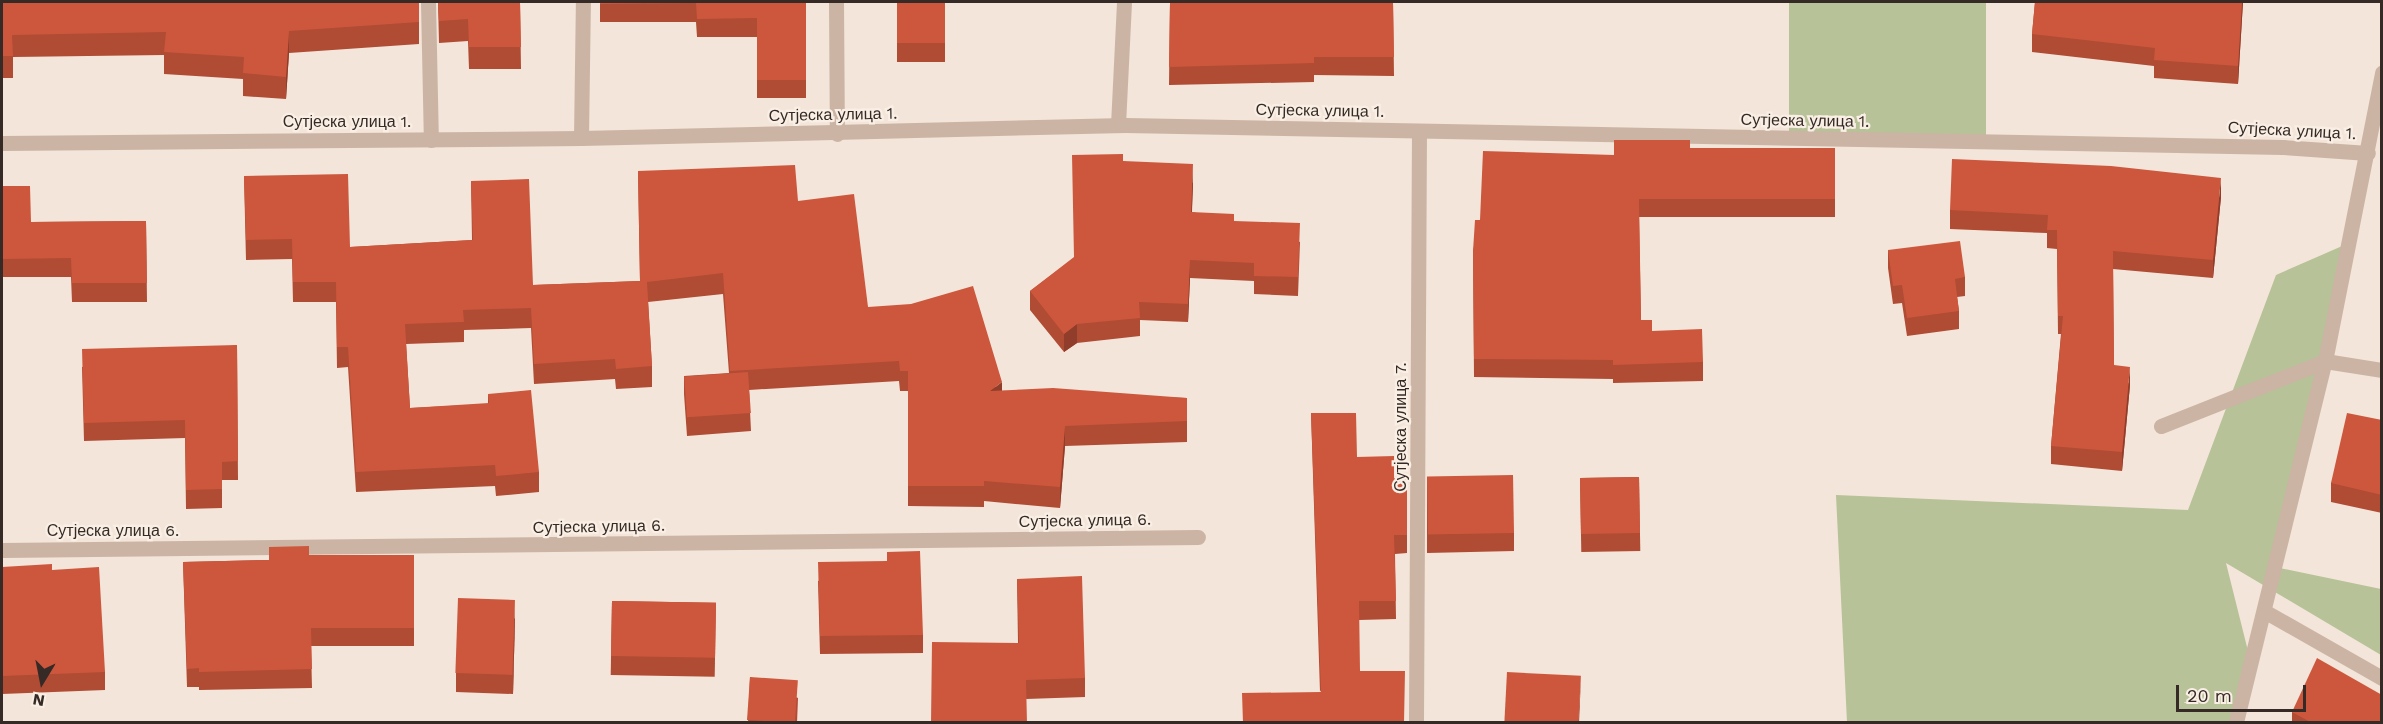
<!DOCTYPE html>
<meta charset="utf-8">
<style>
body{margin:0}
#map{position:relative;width:2383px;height:724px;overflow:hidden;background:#f3e5d9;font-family:"Work Sans",sans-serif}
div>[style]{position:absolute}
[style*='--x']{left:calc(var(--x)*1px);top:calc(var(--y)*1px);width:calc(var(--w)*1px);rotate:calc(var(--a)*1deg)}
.green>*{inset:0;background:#b7c298;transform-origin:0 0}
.street>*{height:15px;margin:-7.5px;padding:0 7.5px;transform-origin:7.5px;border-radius:7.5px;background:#cbb4a4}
.wall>*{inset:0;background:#b04b34;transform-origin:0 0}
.shaded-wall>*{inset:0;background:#903d2b}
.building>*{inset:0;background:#cd573d;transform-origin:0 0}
span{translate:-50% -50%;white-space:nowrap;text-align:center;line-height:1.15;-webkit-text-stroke:4.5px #faefe5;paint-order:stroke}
.street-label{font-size:16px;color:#362a26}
.frame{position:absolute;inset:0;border:3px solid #362a26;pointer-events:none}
.north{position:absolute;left:12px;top:652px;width:60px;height:60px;-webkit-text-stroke:4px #faefe5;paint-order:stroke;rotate:190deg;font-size:16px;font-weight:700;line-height:24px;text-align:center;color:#362a26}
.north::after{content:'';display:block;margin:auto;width:21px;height:27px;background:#362a26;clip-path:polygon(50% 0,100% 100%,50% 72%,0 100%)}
.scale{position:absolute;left:2176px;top:685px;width:130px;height:27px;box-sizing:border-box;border:3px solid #362a26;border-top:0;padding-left:8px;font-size:18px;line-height:21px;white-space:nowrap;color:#362a26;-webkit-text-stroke:4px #faefe5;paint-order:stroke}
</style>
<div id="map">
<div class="green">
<i style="left:1789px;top:2px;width:197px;height:136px"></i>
<i style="clip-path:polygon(2349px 243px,2275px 567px,2381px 589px,2381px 655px,2226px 563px,2251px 663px,2237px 722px,1847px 722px,1836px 495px,2188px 510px,2276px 275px)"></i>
</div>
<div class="street">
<i style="--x:428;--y:2;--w:138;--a:88.8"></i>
<i style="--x:836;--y:2;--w:132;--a:89.6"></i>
<i style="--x:1118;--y:125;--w:123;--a:-87.2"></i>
<i style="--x:581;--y:138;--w:136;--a:-89.2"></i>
<i style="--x:2;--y:143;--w:579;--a:-0.49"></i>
<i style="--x:581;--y:138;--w:544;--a:-1.37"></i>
<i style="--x:1125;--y:125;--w:1158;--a:1.09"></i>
<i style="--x:2283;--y:147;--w:85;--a:4"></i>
<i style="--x:2325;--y:361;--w:58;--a:9"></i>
<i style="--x:2161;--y:426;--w:176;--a:-21.6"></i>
<i style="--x:2;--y:550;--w:1196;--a:-0.62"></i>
<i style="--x:2264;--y:611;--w:136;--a:29.6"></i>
<i style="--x:1416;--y:722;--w:591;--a:-89.71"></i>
<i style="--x:2236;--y:722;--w:372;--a:-76.2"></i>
<i style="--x:2325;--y:361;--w:294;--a:-78.8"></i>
</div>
<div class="wall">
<i style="clip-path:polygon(2px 2px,419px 2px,419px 44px,289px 53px,286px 99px,243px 96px,243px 79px,164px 74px,164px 55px,13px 57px,13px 78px,2px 78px)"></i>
<i style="clip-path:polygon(438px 2px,520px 2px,521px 69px,469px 69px,468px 41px,439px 43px)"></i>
<i style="clip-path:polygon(600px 2px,806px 2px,806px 98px,757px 98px,757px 37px,697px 37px,696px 22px,600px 22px)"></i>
<i style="left:897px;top:2px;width:48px;height:60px"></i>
<i style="clip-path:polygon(1170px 2px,1393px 2px,1394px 76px,1314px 75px,1314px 82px,1169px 85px)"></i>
<i style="clip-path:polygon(2035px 2px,2243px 2px,2238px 84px,2154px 78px,2154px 66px,2032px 52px,2032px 34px)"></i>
<i style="clip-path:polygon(1690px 148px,1835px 148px,1835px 217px,1639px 217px,1641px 320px,1652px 331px,1703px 362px,1703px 381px,1613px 383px,1613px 379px,1474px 377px,1473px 251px,1480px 220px,1614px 155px)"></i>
<i style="clip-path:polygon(1123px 161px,1193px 183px,1192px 212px,1234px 221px,1300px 242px,1298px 296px,1254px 294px,1254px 281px,1190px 278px,1188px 322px,1140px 320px,1140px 336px,1077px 343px,1064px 352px,1030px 310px,1030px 291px,1074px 258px)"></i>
<i style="clip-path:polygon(638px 171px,798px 201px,868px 307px,1002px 391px,1187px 398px,1187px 442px,1065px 446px,1060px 508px,984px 501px,984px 507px,908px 506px,908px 391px,900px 391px,899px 381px,749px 390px,751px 431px,687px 436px,684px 394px,684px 376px,729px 373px,723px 294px,648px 302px,652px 366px,652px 387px,616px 389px,615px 379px,534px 384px,531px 328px,464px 330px,464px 342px,406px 344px,410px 408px,488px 404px,488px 394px,539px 472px,539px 492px,496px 496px,495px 486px,356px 492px,348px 367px,337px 368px,336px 302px,293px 302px,292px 259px,246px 260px,244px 176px,350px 247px,472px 240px,471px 181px,533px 285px,640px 281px)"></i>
<i style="clip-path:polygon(2px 186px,31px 222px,146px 221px,147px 302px,72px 302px,71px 277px,2px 277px)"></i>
<i style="clip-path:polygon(2221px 197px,2213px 278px,2113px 269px,2114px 365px,2130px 385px,2122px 471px,2051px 464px,2051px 446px,2061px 334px,2058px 334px,2057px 249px,2047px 248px,2047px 233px,1950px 229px,1950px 210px)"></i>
<i style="clip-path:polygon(1888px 250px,1965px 277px,1965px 296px,1957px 297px,1959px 311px,1959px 329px,1907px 336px,1902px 303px,1893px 304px,1888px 268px)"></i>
<i style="clip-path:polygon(237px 345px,238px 480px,222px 480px,222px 508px,186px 509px,185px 438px,84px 441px,82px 367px)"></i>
<i style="clip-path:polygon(1311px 413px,1357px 457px,1394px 478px,1407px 477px,1407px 553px,1395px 554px,1396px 619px,1359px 620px,1320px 692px)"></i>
<i style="clip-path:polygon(2382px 420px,2382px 513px,2331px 502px,2331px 483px)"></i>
<i style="clip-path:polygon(1427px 477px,1514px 533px,1514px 551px,1427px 553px)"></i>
<i style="left:1639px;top:477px;width:74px;height:59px;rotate:89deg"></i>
<i style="clip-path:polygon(309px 555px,414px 555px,414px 646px,311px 646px,312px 688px,199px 690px,199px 687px,187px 687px,183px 562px,269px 560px)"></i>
<i style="clip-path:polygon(887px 561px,923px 635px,923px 653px,820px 654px,818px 581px)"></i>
<i style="clip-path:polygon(2px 567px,52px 570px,105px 672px,105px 690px,2px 694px)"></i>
<i style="clip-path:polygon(1017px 579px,1085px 678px,1085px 697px,1026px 699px,1018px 643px)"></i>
<i style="left:612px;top:601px;width:104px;height:74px;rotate:1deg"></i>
<i style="clip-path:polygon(515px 618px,513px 694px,456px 692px,456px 673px)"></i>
<i style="clip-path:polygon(750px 677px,798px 698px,797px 723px,748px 723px)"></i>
<i style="clip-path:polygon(2292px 712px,2382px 723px,2292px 723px)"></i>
</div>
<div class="shaded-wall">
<i style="clip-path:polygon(2242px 2px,2243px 2px,2238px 84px,2238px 66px)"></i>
<i style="clip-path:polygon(289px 31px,289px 53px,286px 99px,286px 77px)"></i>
<i style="clip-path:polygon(1193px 164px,1193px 183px,1191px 230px,1191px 212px)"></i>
<i style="clip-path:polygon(2221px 178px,2221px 197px,2213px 278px,2213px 260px)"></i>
<i style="clip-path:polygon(1190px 260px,1190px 278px,1188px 322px,1188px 304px)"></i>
<i style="clip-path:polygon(1077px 324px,1077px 343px,1064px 352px,1064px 334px)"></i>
<i style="clip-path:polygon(2130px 367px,2130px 385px,2122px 471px,2122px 452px)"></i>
<i style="clip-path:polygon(1002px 382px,1002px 402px,990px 391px)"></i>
<i style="clip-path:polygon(1065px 426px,1065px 446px,1060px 508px,1060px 487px)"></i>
<i style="clip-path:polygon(515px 600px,515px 618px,513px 694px,513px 675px)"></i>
<i style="clip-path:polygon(1581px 676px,1579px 723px,1578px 723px)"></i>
</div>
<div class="building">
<i style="clip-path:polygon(2px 2px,419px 2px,419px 22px,289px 31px,286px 77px,243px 73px,244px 57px,164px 52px,166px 32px,12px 35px,13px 56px,2px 56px)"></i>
<i style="clip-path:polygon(438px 2px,520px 2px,521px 47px,469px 47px,468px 19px,439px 21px)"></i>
<i style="clip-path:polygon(600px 2px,806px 2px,806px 80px,757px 80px,757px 18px,697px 19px,696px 3px,600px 4px)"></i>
<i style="left:897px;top:2px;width:48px;height:41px"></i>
<i style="clip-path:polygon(1170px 2px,1393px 2px,1394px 57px,1314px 57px,1314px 63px,1169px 67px)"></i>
<i style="clip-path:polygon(2035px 2px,2242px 2px,2238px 66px,2154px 60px,2155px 48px,2032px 34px)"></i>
<i style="clip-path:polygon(1614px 140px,1690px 140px,1690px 148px,1835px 148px,1835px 199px,1639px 199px,1641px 320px,1652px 320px,1652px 331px,1702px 329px,1703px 362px,1613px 365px,1613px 360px,1474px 359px,1473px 251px,1475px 220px,1480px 220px,1483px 151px,1614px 155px)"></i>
<i style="clip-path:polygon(1123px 154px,1123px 161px,1193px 164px,1191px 212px,1234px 214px,1234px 221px,1300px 223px,1298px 277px,1254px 276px,1254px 263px,1190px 260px,1188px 304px,1139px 302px,1140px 318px,1077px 324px,1064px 334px,1030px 291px,1074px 257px,1072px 155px)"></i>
<i style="clip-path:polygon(1952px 159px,2111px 166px,2221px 178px,2213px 260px,2113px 251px,2114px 365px,2130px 367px,2122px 452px,2051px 446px,2063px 316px,2058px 316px,2057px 230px,2047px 230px,2048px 215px,1950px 210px)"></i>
<i style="clip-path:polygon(795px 165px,798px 201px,854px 194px,868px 307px,911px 304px,973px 286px,1002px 382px,990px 391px,1053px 388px,1187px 398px,1187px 421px,1065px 426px,1060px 487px,984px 481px,984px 486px,908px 486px,908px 371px,900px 371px,899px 361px,730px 371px,723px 273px,647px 282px,652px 366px,616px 369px,615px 359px,534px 364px,531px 308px,463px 310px,464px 322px,405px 324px,410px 408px,489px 403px,488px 394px,531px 390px,539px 472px,496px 476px,495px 465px,356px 472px,348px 347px,337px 347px,336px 282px,293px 282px,292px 239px,246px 240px,244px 176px,348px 174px,350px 247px,473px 240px,471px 181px,529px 179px,533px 285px,640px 281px,638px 171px)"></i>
<i style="clip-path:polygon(2px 186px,30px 186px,31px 222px,146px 221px,147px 283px,72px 283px,71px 258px,2px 259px)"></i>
<i style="clip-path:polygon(1960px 241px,1965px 277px,1955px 279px,1959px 311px,1907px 318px,1902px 285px,1893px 286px,1888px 250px)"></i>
<i style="clip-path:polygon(237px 345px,238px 461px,222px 462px,222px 489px,186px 490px,185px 420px,84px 423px,82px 349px)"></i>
<i style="left:748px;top:372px;width:41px;height:64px;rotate:86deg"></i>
<i style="clip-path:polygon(1311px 413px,1356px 413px,1357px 457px,1394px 456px,1394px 478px,1407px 477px,1407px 535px,1394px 535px,1396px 601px,1359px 601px,1360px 671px,1405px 671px,1404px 723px,1243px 723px,1242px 693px,1321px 692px)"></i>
<i style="clip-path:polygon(2347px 413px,2382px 420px,2382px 495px,2331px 483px)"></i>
<i style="left:1513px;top:475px;width:58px;height:86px;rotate:89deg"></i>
<i style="left:1639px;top:477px;width:56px;height:59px;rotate:89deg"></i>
<i style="clip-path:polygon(309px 546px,309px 555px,414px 555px,414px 628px,311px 628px,312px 669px,199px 672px,199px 668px,187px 669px,183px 562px,269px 560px,269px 547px)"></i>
<i style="clip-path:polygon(920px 551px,923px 635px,820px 636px,818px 562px,887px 561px,887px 552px)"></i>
<i style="clip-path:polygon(52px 564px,52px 570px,99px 567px,105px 672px,2px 676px,2px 567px)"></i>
<i style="clip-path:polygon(1082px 576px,1085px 678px,1026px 680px,1027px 723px,931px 723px,932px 642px,1019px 643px,1017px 579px)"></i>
<i style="left:458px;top:598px;width:57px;height:75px;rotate:2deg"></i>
<i style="left:612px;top:601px;width:104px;height:55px;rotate:1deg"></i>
<i style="clip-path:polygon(2317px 658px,2382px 695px,2382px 723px,2312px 723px,2292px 712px)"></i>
<i style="left:1507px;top:672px;width:74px;height:51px;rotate:3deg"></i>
<i style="left:750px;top:677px;width:48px;height:43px;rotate:4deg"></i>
<i style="clip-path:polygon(425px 721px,425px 723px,360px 723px,360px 722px)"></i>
</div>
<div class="street-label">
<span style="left:1320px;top:111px;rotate:1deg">Сутјеска улица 1.</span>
<span style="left:833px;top:115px;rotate:-1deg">Сутјеска улица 1.</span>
<span style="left:1805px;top:121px;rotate:1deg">Сутјеска улица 1.</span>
<span style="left:347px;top:122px">Сутјеска улица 1.</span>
<span style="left:2292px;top:131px;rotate:3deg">Сутјеска улица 1.</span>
<span style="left:1401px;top:427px;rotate:-90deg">Сутјеска улица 7.</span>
<span style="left:1085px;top:521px;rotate:-1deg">Сутјеска улица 6.</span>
<span style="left:599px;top:527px;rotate:-1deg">Сутјеска улица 6.</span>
<span style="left:113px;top:531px">Сутјеска улица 6.</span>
</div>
<div class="frame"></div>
<div class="north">N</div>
<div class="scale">20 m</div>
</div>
